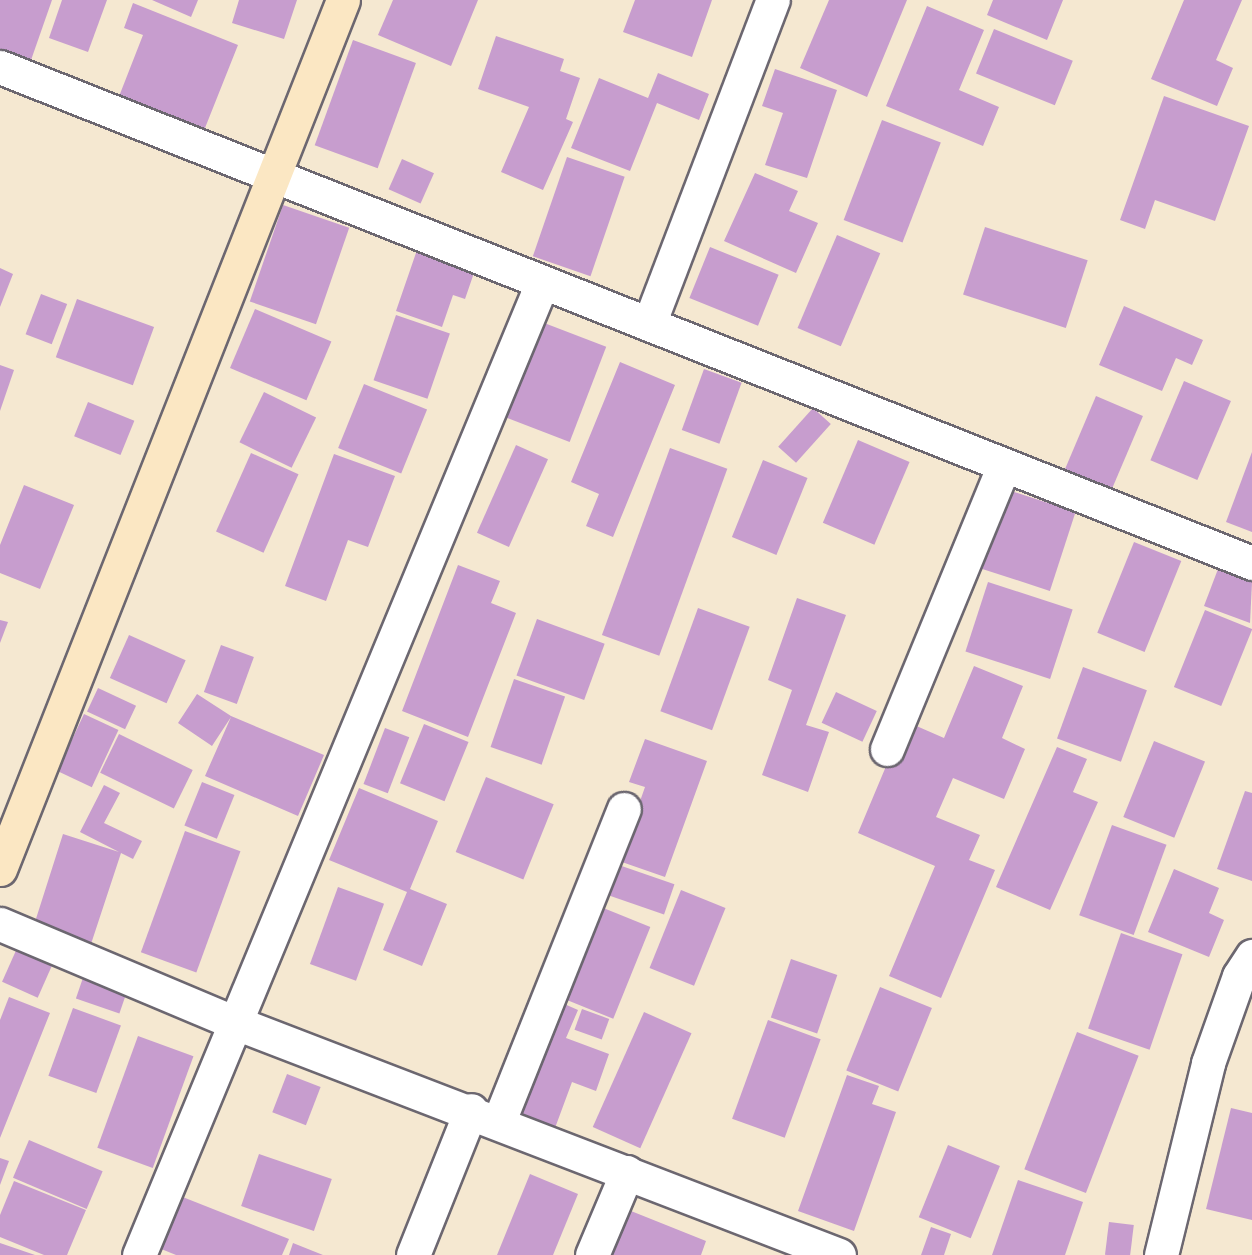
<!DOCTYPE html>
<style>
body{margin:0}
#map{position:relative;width:1252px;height:1255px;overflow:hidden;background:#f5e8d1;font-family:Mali,sans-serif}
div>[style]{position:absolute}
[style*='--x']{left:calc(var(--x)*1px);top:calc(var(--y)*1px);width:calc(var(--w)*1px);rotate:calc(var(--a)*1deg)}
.building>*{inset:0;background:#c79dce;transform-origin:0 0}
.roads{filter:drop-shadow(2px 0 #6c6770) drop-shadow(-2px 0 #6c6770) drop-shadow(0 2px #6c6770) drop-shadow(0 -2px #6c6770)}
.street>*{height:33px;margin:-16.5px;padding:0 16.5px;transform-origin:16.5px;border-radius:16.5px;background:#fff}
.secondary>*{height:33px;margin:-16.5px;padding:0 16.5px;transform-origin:16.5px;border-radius:16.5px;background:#fbe7c3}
span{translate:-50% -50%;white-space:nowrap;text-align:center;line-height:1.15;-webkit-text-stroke:4.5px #fff;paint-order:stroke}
</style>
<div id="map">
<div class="building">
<i style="clip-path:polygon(0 0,52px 0,30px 63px,0 53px)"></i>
<i style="clip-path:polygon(62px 0,107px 0,88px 52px,49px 38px)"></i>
<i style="clip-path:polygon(152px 0,198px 0,191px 17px)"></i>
<i style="clip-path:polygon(239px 0,297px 0,284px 39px,232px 23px)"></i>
<i style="clip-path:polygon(393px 0,478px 0,451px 66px,378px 35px)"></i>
<i style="clip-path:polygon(635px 0,712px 0,692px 57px,623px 32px)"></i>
<i style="clip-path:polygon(829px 0,907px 0,867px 97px,800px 68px)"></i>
<i style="clip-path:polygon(993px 0,1063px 0,1047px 40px,987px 15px)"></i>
<i style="clip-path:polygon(1184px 0,1242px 0,1216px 60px,1233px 68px,1217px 106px,1151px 79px)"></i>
<i style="clip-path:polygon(133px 3px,238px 45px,203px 133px,118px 99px,143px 35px,124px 28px)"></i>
<i style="clip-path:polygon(927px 6px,984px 30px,959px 90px,999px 107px,983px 146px,886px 106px)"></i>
<i style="left:994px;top:29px;width:85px;height:48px;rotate:22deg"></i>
<i style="clip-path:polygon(496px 36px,564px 59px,560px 71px,580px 78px,566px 119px,573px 122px,543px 190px,501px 172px,529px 107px,478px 89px)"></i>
<i style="left:353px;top:40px;width:67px;height:112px;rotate:20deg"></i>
<i style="clip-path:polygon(775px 69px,837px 90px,807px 178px,765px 165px,783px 113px,762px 106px)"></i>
<i style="clip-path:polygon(658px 73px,709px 94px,699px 120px,657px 103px,630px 171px,571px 148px,599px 78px,648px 98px)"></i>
<i style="clip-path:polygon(1164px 96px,1249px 126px,1215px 221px,1155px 200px,1145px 229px,1120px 220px)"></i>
<i style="left:882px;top:120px;width:63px;height:107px;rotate:21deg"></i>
<i style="left:567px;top:157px;width:61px;height:105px;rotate:19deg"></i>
<i style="left:402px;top:159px;width:35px;height:33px;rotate:24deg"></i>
<i style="clip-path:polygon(755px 173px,798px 191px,789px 211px,818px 223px,796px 273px,724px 241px)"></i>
<i style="left:283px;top:205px;width:70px;height:102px;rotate:19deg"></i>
<i style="left:985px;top:227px;width:108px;height:71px;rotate:18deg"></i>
<i style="left:837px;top:235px;width:47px;height:101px;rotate:23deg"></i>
<i style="left:710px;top:247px;width:74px;height:55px;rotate:22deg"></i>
<i style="clip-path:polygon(417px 250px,475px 270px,465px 299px,453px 295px,442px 327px,396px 311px)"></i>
<i style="clip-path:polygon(0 268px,13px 274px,0 307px)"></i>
<i style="left:41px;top:294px;width:28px;height:43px;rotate:21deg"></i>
<i style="left:77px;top:299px;width:82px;height:62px;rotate:20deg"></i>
<i style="clip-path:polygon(1124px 306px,1203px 340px,1192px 365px,1176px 358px,1162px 391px,1099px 365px)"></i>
<i style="left:255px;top:309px;width:83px;height:64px;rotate:23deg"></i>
<i style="left:396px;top:315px;width:57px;height:69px;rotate:19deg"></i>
<i style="left:539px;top:321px;width:72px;height:102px;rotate:21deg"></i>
<i style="clip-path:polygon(620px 362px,675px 385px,613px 537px,586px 526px,599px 494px,571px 482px)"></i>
<i style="clip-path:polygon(0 365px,14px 370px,0 411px)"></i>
<i style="left:704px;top:369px;width:40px;height:65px;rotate:20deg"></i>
<i style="left:1184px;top:381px;width:51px;height:86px;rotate:23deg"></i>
<i style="left:364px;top:384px;width:68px;height:69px;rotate:22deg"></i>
<i style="left:264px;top:392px;width:58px;height:56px;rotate:26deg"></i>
<i style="left:1096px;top:396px;width:51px;height:80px;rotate:23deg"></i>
<i style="left:88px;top:402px;width:50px;height:37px;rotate:22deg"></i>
<i style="left:813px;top:408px;width:24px;height:52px;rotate:42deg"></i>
<i style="left:858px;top:440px;width:56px;height:90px;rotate:23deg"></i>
<i style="left:516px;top:445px;width:35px;height:96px;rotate:24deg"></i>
<i style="left:670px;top:448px;width:61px;height:199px;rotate:20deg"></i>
<i style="clip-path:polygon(1252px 452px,1252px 532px,1226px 522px)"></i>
<i style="left:251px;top:453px;width:52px;height:86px;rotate:24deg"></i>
<i style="clip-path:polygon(334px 454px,395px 476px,368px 547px,348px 540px,326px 601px,285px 586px)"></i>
<i style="left:763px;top:460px;width:48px;height:83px;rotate:22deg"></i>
<i style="clip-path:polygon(24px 485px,74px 505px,40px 589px,0 573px,0 545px)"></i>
<i style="left:1008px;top:490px;width:71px;height:83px;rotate:18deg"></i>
<i style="left:1134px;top:542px;width:51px;height:98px;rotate:22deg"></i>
<i style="clip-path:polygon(458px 565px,500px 581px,491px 603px,516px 613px,468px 737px,402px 711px)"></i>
<i style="clip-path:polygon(1218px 569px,1252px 582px,1250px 623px,1204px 606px)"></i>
<i style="left:988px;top:582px;width:89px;height:73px;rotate:18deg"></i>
<i style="clip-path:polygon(797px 598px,846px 615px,806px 725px,829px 732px,808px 792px,762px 775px,792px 690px,768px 680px)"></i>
<i style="left:698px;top:608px;width:55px;height:110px;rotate:20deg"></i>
<i style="left:1205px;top:610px;width:51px;height:83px;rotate:22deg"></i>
<i style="left:537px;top:619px;width:72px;height:60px;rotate:20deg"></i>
<i style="clip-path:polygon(0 620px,8px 622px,0 643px)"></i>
<i style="left:129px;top:635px;width:62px;height:47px;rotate:24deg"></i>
<i style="left:221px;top:645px;width:35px;height:50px;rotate:20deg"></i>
<i style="clip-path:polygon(974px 666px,1023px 686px,1002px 738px,1025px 749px,1004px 799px,953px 778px,936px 817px,980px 835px,969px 860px,995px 870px,941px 998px,889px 976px,935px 866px,858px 833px,905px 721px,944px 738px)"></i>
<i style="left:1083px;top:667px;width:68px;height:76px;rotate:20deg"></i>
<i style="left:514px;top:679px;width:54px;height:72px;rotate:19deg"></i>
<i style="left:98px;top:688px;width:42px;height:26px;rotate:25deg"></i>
<i style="left:836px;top:692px;width:45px;height:34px;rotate:25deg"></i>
<i style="clip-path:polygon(197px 694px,231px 716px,324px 755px,298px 816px,205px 776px,231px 717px,212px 746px,178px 723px)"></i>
<i style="left:84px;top:714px;width:38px;height:63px;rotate:25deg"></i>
<i style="left:424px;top:724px;width:48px;height:64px;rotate:22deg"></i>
<i style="left:385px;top:728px;width:26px;height:60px;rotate:21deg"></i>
<i style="left:119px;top:734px;width:82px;height:43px;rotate:26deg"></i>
<i style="clip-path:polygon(645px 739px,707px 761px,665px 877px,619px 861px,645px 787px,629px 782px)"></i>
<i style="left:1154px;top:741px;width:55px;height:82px;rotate:22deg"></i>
<i style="clip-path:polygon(1057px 747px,1087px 759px,1073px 792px,1098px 802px,1050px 910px,996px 887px)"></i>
<i style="left:486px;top:777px;width:73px;height:81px;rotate:22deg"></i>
<i style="left:202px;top:782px;width:35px;height:47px;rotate:22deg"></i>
<i style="clip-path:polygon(104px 785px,120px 793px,104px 823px,142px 841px,133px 859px,121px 853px,91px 944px,34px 925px,63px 834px,119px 852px,80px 832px)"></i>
<i style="clip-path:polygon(359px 788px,438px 821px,410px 889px,447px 904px,422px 966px,383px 950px,407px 892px,329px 860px)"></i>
<i style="clip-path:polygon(1245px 791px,1252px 793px,1252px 881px,1217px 869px)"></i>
<i style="left:1112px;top:825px;width:58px;height:96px;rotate:20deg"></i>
<i style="left:185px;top:831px;width:59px;height:129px;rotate:20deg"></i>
<i style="left:613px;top:863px;width:65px;height:32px;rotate:19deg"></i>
<i style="clip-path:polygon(1174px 869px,1219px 888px,1209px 913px,1224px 920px,1209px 957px,1148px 932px)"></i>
<i style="left:338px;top:887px;width:49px;height:82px;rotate:20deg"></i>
<i style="left:681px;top:890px;width:48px;height:84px;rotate:22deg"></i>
<i style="left:591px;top:903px;width:64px;height:99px;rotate:22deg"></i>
<i style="left:1121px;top:933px;width:65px;height:101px;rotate:19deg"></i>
<i style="left:22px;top:937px;width:39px;height:49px;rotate:24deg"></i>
<i style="left:791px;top:959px;width:49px;height:62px;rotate:19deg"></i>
<i style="left:85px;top:972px;width:46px;height:28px;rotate:19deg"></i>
<i style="left:880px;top:987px;width:56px;height:90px;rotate:22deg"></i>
<i style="clip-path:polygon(9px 997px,50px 1013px,0 1138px,0 1020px)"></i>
<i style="clip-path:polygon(553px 999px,578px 1010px,566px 1038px,609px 1054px,596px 1091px,572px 1082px,555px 1128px,506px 1110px)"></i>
<i style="left:73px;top:1008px;width:51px;height:72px;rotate:20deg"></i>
<i style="left:582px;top:1009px;width:29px;height:22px;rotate:20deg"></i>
<i style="left:644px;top:1012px;width:52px;height:126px;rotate:24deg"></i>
<i style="left:768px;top:1020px;width:56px;height:105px;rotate:20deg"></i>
<i style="left:1077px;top:1032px;width:66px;height:147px;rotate:21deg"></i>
<i style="left:138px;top:1036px;width:59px;height:119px;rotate:20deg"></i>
<i style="left:287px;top:1074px;width:36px;height:41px;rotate:21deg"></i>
<i style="clip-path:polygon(847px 1075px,879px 1086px,872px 1104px,896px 1112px,854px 1231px,798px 1211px)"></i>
<i style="clip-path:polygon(1231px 1108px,1252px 1113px,1252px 1220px,1206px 1209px)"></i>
<i style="left:29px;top:1140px;width:80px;height:41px;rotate:23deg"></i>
<i style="left:948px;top:1145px;width:56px;height:78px;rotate:22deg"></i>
<i style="left:259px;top:1154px;width:77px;height:55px;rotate:19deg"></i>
<i style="clip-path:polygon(0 1158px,9px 1161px,0 1185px)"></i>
<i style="clip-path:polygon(530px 1174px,578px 1194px,553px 1255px,497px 1255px)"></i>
<i style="clip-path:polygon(1018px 1180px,1083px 1202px,1065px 1255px,992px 1255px)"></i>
<i style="clip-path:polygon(14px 1181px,86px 1210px,67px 1255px,44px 1255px,0 1237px,0 1215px)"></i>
<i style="clip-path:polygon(170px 1192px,289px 1239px,282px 1255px,176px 1255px,149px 1244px)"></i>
<i style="clip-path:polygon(616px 1205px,706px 1241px,701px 1255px,596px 1255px)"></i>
<i style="left:1109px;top:1222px;width:25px;height:33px;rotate:7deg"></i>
<i style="clip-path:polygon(931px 1227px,951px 1234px,944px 1255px,921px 1255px)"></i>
<i style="clip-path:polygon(0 1243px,35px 1255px,0 1255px)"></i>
<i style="clip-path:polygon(293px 1243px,323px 1255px,289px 1255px)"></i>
</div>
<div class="roads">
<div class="street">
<i style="--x:0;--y:67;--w:1347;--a:21.61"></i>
<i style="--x:649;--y:324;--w:347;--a:-69.1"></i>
<i style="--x:887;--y:749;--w:307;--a:-67.6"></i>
<i style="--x:0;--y:924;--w:256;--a:22.8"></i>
<i style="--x:236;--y:1023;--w:646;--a:21.04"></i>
<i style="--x:499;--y:1121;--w:336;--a:-68.2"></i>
<i style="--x:139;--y:1255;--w:1052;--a:-67.48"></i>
<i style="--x:413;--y:1255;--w:156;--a:-68.2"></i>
<i style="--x:592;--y:1255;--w:90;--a:-67.1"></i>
<i style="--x:1161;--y:1255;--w:198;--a:-76.2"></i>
<i style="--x:1208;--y:1063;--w:92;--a:-70.4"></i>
<i style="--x:1239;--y:976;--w:24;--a:-57"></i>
</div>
<div class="secondary">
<i style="--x:0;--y:869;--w:934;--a:-68.46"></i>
</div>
</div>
</div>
